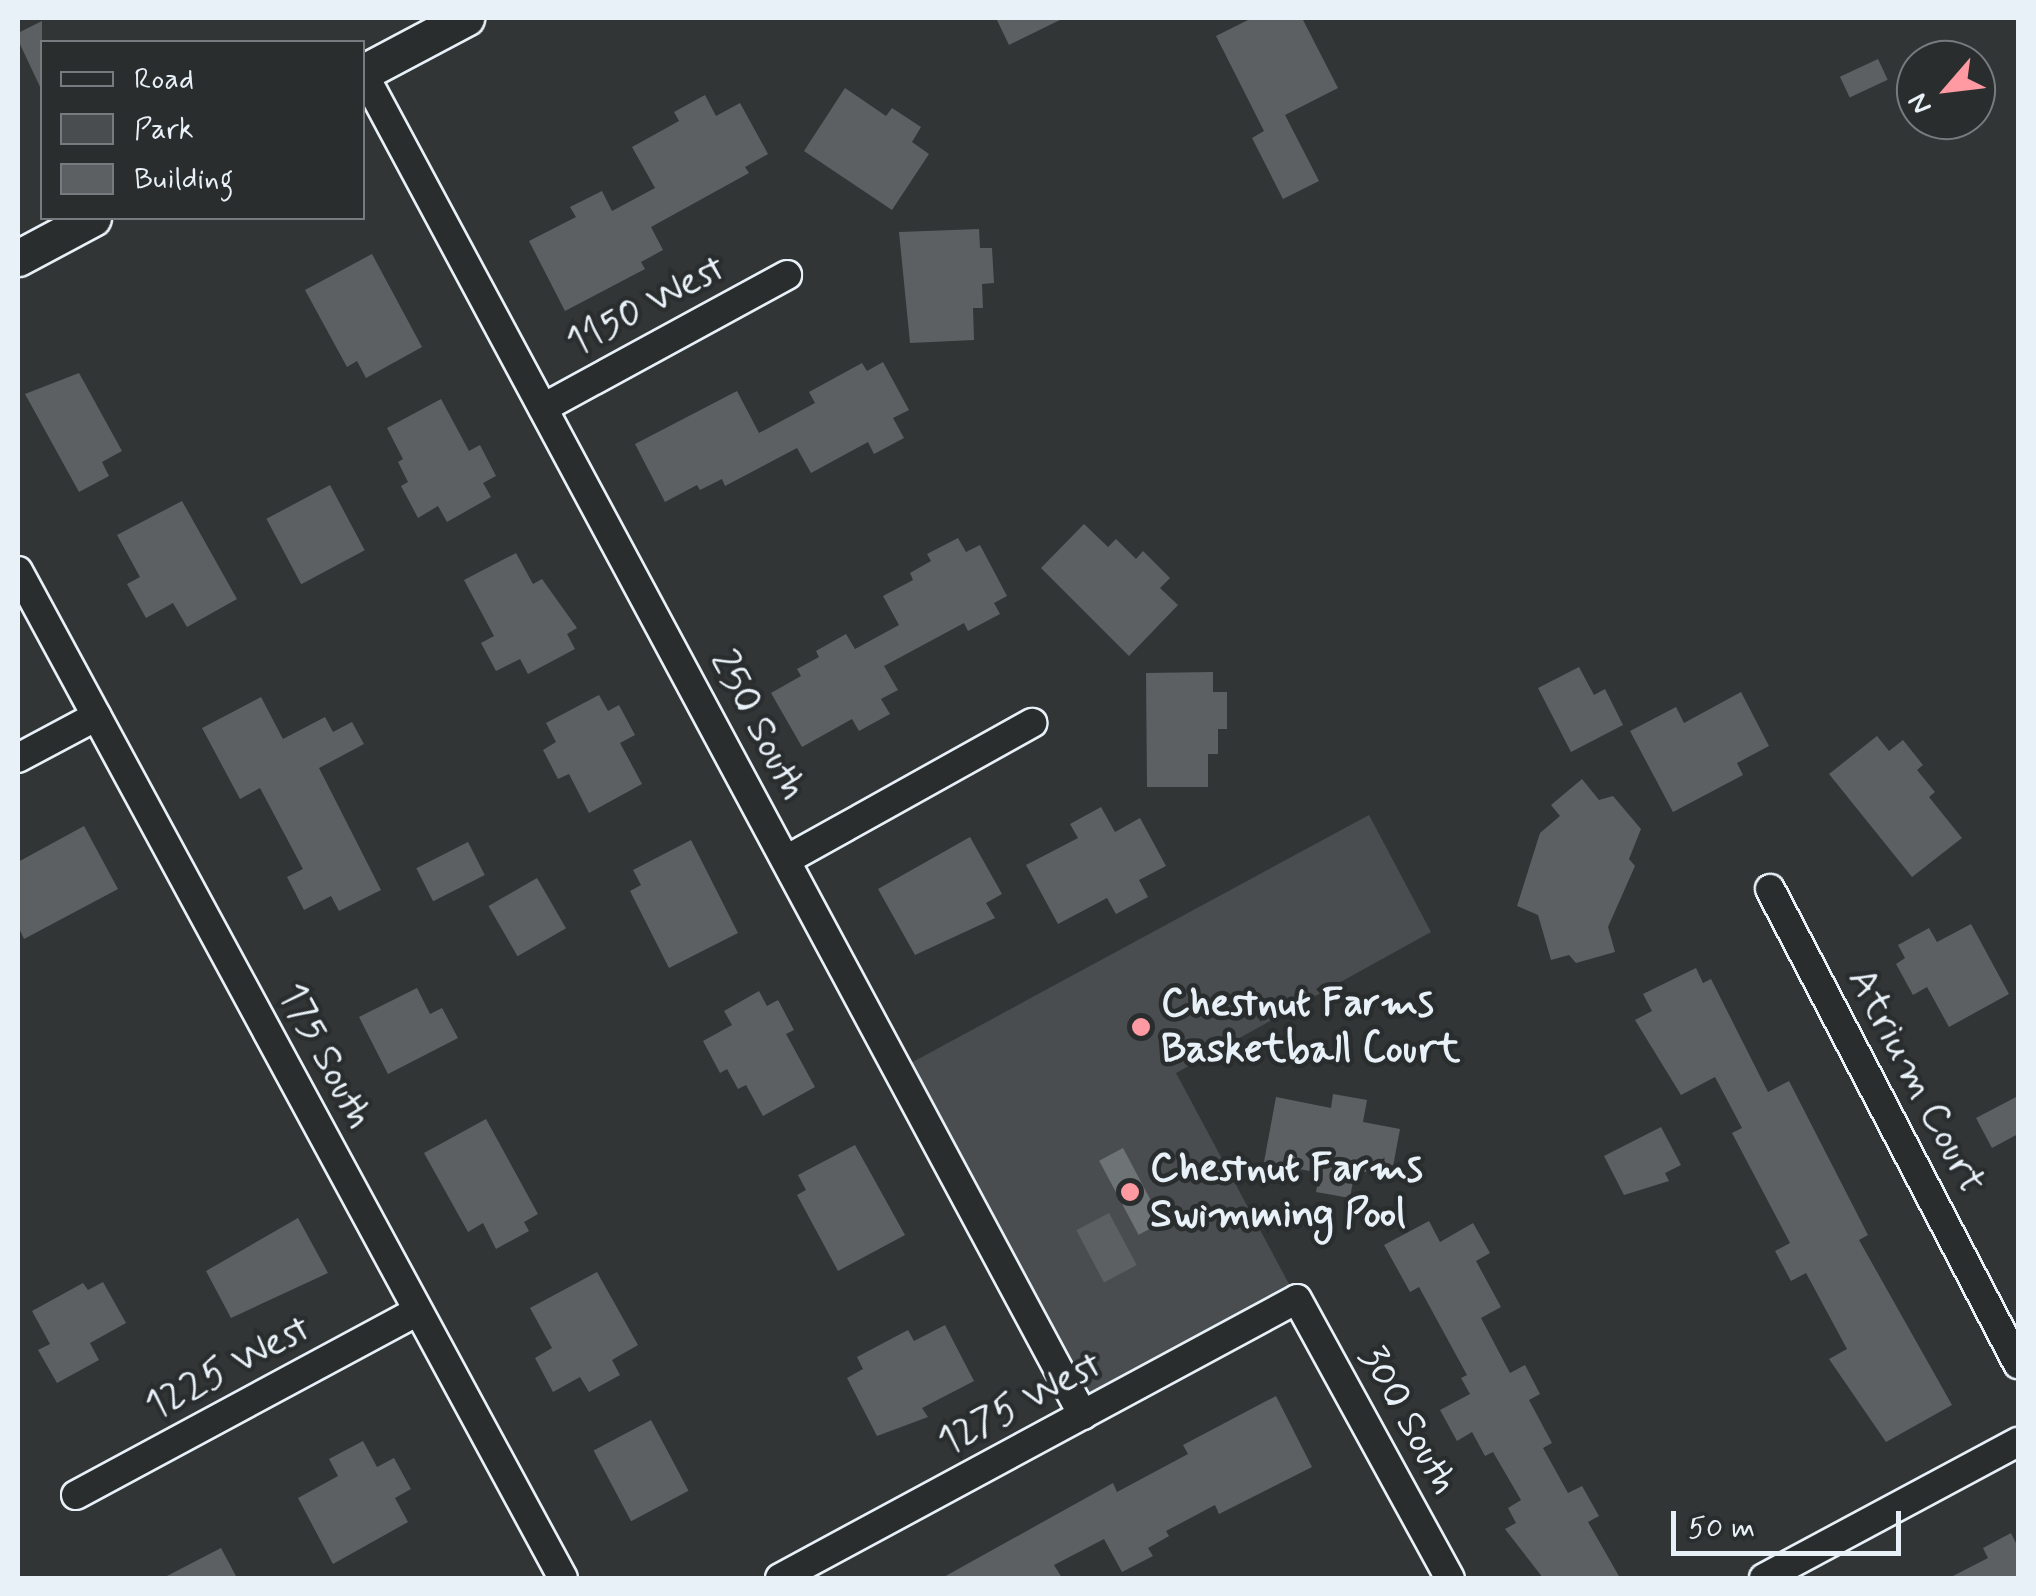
<!DOCTYPE html>
<style>
body{margin:0}
#map{position:relative;width:2036px;height:1596px;overflow:hidden;background:#323536;font-family:Mynerve,sans-serif}
div>[style]{position:absolute}
[style*='--x']{left:calc(var(--x)*1px);top:calc(var(--y)*1px);width:calc(var(--w)*1px);rotate:calc(var(--a)*1deg)}
.green>*{inset:0;background:#494d4f}
.water>*{inset:0;background:#6e7376;transform-origin:0 0}
.building>*{inset:0;background:#5c6063;transform-origin:0 0}
.roads{filter:drop-shadow(2px 0 #e8f1f8) drop-shadow(-2px 0 #e8f1f8) drop-shadow(0 2px #e8f1f8) drop-shadow(0 -2px #e8f1f8)}
.minor>*{height:28px;margin:-14px;padding:0 14px;transform-origin:14px;border-radius:14px;background:#2a2d2e}
.tertiary>*{height:35px;margin:-17.5px;padding:0 17.5px;transform-origin:17.5px;border-radius:17.5px;background:#2a2d2e}
.dots>*{width:28px;height:28px;translate:-50% -50%;box-sizing:border-box;border:5px solid #2a2d2e;border-radius:50%}
span{translate:-50% -50%;white-space:nowrap;text-align:center;line-height:1.15;-webkit-text-stroke:9px #2a2d2e;paint-order:stroke}
.street-label{font-size:40px;color:#e8f1f8}
.poi-label{font-size:40px;color:#e8f1f8;font-weight:700}
.left{translate:0 -50%;text-align:left}
.frame{position:absolute;inset:0;border:20px solid #e8f1f8;pointer-events:none}
.legend{position:absolute;left:40px;top:40px;width:325px;height:180px;box-sizing:border-box;background:#2a2d2e;border:2px solid #767b7f;margin:0;padding:12px 18px;list-style:none;font-size:30px;color:#e8f1f8}
.legend li{display:flex;align-items:center;gap:20px;height:50px}
.legend b{width:50px;border:2px solid #767b7f}
.north{position:absolute;left:1896px;top:40px;width:100px;height:100px;box-sizing:border-box;background:#2a2d2e;border:2px solid #767b7f;border-radius:50%;rotate:242deg;font-size:28px;font-weight:700;line-height:40px;text-align:center;color:#e8f1f8}
.north::after{content:'';display:block;margin:auto;width:35px;height:45px;background:#ff9aa2;clip-path:polygon(50% 0,100% 100%,50% 72%,0 100%)}
.scale{position:absolute;left:1671px;top:1511px;width:230px;height:45px;box-sizing:border-box;border:5px solid #e8f1f8;border-top:0;padding-left:12px;font-size:30px;line-height:35px;white-space:nowrap;color:#e8f1f8;-webkit-text-stroke:8px #2a2d2e;paint-order:stroke}
</style>
<div id="map">
<div class="green">
<i style="clip-path:polygon(1369px 815px,1431px 932px,1176px 1073px,1297px 1299px,1083px 1415px,898px 1070px)"></i>
</div>
<div class="water">
<i style="left:1123px;top:1148px;width:84px;height:27px;rotate:62deg"></i>
</div>
<div class="building">
<i style="clip-path:polygon(996px 18px,1064px 18px,1009px 45px)"></i>
<i style="clip-path:polygon(1252px 18px,1302px 18px,1338px 88px,1285px 115px,1319px 181px,1283px 199px,1252px 138px,1264px 131px,1216px 36px)"></i>
<i style="clip-path:polygon(42px 21px,42px 91px,18px 40px,18px 33px)"></i>
<i style="left:1878px;top:59px;width:23px;height:42px;rotate:65deg"></i>
<i style="clip-path:polygon(845px 88px,886px 116px,892px 108px,921px 127px,912px 142px,929px 154px,892px 210px,804px 151px)"></i>
<i style="clip-path:polygon(705px 95px,716px 116px,740px 103px,768px 154px,745px 167px,749px 173px,651px 227px,663px 250px,641px 262px,645px 269px,565px 311px,529px 241px,576px 217px,570px 207px,602px 191px,612px 211px,655px 188px,632px 147px,679px 121px,674px 112px)"></i>
<i style="clip-path:polygon(979px 229px,980px 248px,992px 248px,994px 283px,982px 284px,983px 308px,973px 308px,974px 340px,910px 343px,899px 232px)"></i>
<i style="clip-path:polygon(372px 254px,422px 347px,366px 378px,357px 361px,347px 367px,305px 290px)"></i>
<i style="clip-path:polygon(883px 362px,909px 410px,893px 418px,904px 438px,874px 454px,868px 442px,811px 473px,797px 448px,725px 486px,722px 479px,700px 490px,697px 485px,665px 502px,635px 444px,737px 391px,759px 433px,815px 403px,809px 392px,862px 363px,867px 371px)"></i>
<i style="clip-path:polygon(79px 373px,122px 451px,102px 462px,109px 476px,79px 492px,25px 394px)"></i>
<i style="clip-path:polygon(441px 399px,469px 451px,480px 445px,496px 476px,483px 483px,491px 497px,447px 522px,438px 506px,418px 518px,401px 486px,408px 482px,398px 462px,403px 459px,387px 428px)"></i>
<i style="left:330px;top:485px;width:74px;height:72px;rotate:62deg"></i>
<i style="clip-path:polygon(182px 501px,237px 599px,187px 627px,173px 603px,146px 618px,127px 584px,140px 577px,117px 535px)"></i>
<i style="clip-path:polygon(1084px 524px,1108px 547px,1116px 539px,1136px 559px,1143px 551px,1170px 578px,1160px 588px,1178px 605px,1129px 656px,1041px 568px)"></i>
<i style="clip-path:polygon(958px 538px,966px 552px,980px 545px,1007px 596px,994px 603px,1000px 614px,968px 631px,964px 623px,884px 666px,898px 690px,881px 699px,890px 714px,859px 731px,852px 719px,802px 747px,771px 693px,801px 676px,797px 669px,819px 657px,816px 651px,846px 634px,855px 649px,899px 625px,883px 596px,913px 580px,910px 573px,931px 561px,927px 554px)"></i>
<i style="clip-path:polygon(516px 553px,533px 584px,542px 579px,577px 628px,567px 634px,575px 649px,528px 674px,520px 659px,496px 671px,481px 643px,494px 636px,464px 580px)"></i>
<i style="clip-path:polygon(1579px 667px,1594px 695px,1605px 689px,1623px 725px,1571px 752px,1538px 688px)"></i>
<i style="clip-path:polygon(1213px 672px,1213px 692px,1227px 692px,1227px 729px,1218px 729px,1218px 754px,1208px 754px,1208px 787px,1147px 787px,1146px 673px)"></i>
<i style="clip-path:polygon(1741px 692px,1769px 746px,1737px 763px,1743px 775px,1673px 812px,1630px 731px,1676px 707px,1684px 723px)"></i>
<i style="clip-path:polygon(599px 695px,608px 711px,619px 705px,635px 735px,620px 743px,642px 784px,589px 813px,569px 774px,558px 779px,543px 750px,556px 742px,546px 723px)"></i>
<i style="clip-path:polygon(261px 697px,283px 739px,325px 717px,333px 732px,352px 722px,364px 744px,319px 768px,381px 890px,339px 911px,331px 896px,304px 910px,287px 877px,303px 869px,260px 788px,240px 799px,202px 728px)"></i>
<i style="clip-path:polygon(1877px 736px,1889px 751px,1903px 740px,1923px 765px,1917px 770px,1935px 792px,1929px 797px,1962px 838px,1912px 877px,1829px 774px)"></i>
<i style="clip-path:polygon(1582px 779px,1599px 800px,1613px 796px,1641px 829px,1629px 859px,1635px 866px,1608px 927px,1615px 952px,1576px 963px,1569px 955px,1551px 960px,1538px 915px,1517px 906px,1540px 833px,1560px 816px,1551px 805px)"></i>
<i style="clip-path:polygon(1101px 807px,1115px 832px,1140px 818px,1166px 866px,1139px 880px,1148px 897px,1116px 914px,1107px 898px,1058px 924px,1026px 865px,1078px 838px,1070px 824px)"></i>
<i style="clip-path:polygon(84px 826px,118px 889px,24px 939px,18px 926px,18px 862px)"></i>
<i style="clip-path:polygon(970px 837px,1002px 894px,986px 903px,995px 918px,915px 955px,878px 889px)"></i>
<i style="clip-path:polygon(691px 840px,738px 933px,669px 968px,630px 891px,641px 885px,633px 870px)"></i>
<i style="left:468px;top:842px;width:37px;height:58px;rotate:63deg"></i>
<i style="left:537px;top:878px;width:58px;height:56px;rotate:60deg"></i>
<i style="clip-path:polygon(1971px 924px,2009px 994px,1949px 1027px,1927px 987px,1913px 995px,1896px 964px,1905px 958px,1898px 945px,1929px 928px,1937px 942px)"></i>
<i style="clip-path:polygon(1696px 968px,1703px 983px,1711px 979px,1768px 1092px,1789px 1081px,1868px 1235px,1859px 1240px,1952px 1405px,1886px 1442px,1829px 1359px,1847px 1349px,1806px 1273px,1791px 1281px,1775px 1251px,1790px 1243px,1732px 1133px,1742px 1128px,1715px 1077px,1681px 1095px,1635px 1020px,1652px 1011px,1643px 994px)"></i>
<i style="clip-path:polygon(417px 988px,430px 1014px,442px 1008px,458px 1038px,388px 1074px,359px 1017px)"></i>
<i style="clip-path:polygon(759px 991px,767px 1006px,778px 1000px,794px 1030px,786px 1034px,815px 1087px,763px 1116px,746px 1085px,738px 1089px,727px 1069px,720px 1073px,703px 1041px,732px 1025px,724px 1011px)"></i>
<i style="clip-path:polygon(1333px 1094px,1367px 1100px,1363px 1122px,1400px 1129px,1391px 1177px,1355px 1170px,1350px 1198px,1316px 1192px,1320px 1173px,1264px 1162px,1276px 1097px,1331px 1108px)"></i>
<i style="clip-path:polygon(2018px 1096px,2018px 1134px,1992px 1148px,1976px 1118px)"></i>
<i style="clip-path:polygon(486px 1119px,538px 1214px,524px 1222px,529px 1231px,496px 1249px,483px 1223px,468px 1232px,424px 1153px)"></i>
<i style="clip-path:polygon(1661px 1127px,1681px 1165px,1665px 1173px,1669px 1181px,1624px 1195px,1604px 1156px)"></i>
<i style="clip-path:polygon(855px 1145px,905px 1235px,838px 1271px,797px 1195px,806px 1190px,798px 1175px)"></i>
<i style="left:1109px;top:1213px;width:59px;height:37px;rotate:62deg"></i>
<i style="clip-path:polygon(298px 1218px,328px 1273px,231px 1318px,206px 1271px)"></i>
<i style="clip-path:polygon(1429px 1221px,1440px 1242px,1473px 1223px,1490px 1253px,1476px 1261px,1501px 1307px,1481px 1318px,1510px 1373px,1525px 1365px,1540px 1394px,1529px 1400px,1552px 1443px,1543px 1448px,1568px 1493px,1582px 1486px,1599px 1516px,1588px 1522px,1620px 1578px,1543px 1578px,1505px 1529px,1516px 1523px,1508px 1508px,1521px 1500px,1493px 1452px,1485px 1456px,1472px 1432px,1457px 1441px,1440px 1410px,1470px 1394px,1461px 1378px,1467px 1375px,1419px 1287px,1410px 1292px,1384px 1245px)"></i>
<i style="clip-path:polygon(597px 1272px,638px 1345px,612px 1360px,620px 1375px,589px 1392px,580px 1377px,553px 1392px,535px 1358px,552px 1348px,530px 1308px)"></i>
<i style="clip-path:polygon(103px 1282px,126px 1323px,90px 1343px,99px 1360px,57px 1383px,38px 1350px,50px 1344px,32px 1311px,83px 1283px,88px 1290px)"></i>
<i style="clip-path:polygon(945px 1325px,974px 1381px,922px 1408px,928px 1417px,877px 1436px,847px 1378px,863px 1369px,857px 1357px,908px 1330px,914px 1341px)"></i>
<i style="clip-path:polygon(1276px 1396px,1312px 1467px,1219px 1514px,1215px 1505px,1166px 1531px,1169px 1536px,1148px 1548px,1153px 1556px,1122px 1572px,1104px 1539px,1054px 1565px,1062px 1578px,942px 1578px,1113px 1483px,1117px 1492px,1188px 1454px,1183px 1445px)"></i>
<i style="left:651px;top:1420px;width:80px;height:65px;rotate:62deg"></i>
<i style="clip-path:polygon(363px 1441px,377px 1467px,394px 1458px,411px 1489px,395px 1498px,408px 1522px,333px 1564px,298px 1498px,338px 1476px,329px 1459px)"></i>
<i style="clip-path:polygon(2011px 1533px,2018px 1547px,2018px 1578px,1949px 1578px,1988px 1558px,1983px 1548px)"></i>
<i style="clip-path:polygon(221px 1548px,237px 1578px,163px 1578px)"></i>
</div>
<div class="roads">
<div class="minor">
<i style="--x:363;--y:73;--w:1523;--a:61.79"></i>
<i style="--x:543;--y:408;--w:278;--a:-28.6"></i>
<i style="--x:18;--y:571;--w:1145;--a:61.58"></i>
<i style="--x:18;--y:758;--w:89;--a:-28"></i>
<i style="--x:786;--y:860;--w:282;--a:-29.1"></i>
<i style="--x:1770;--y:889;--w:536;--a:62.43"></i>
<i style="--x:76;--y:1495;--w:388;--a:-28.3"></i>
<i style="--x:780;--y:1578;--w:587;--a:-28.35"></i>
<i style="--x:1297;--y:1299;--w:318;--a:61.3"></i>
<i style="--x:1764;--y:1578;--w:288;--a:-28.2"></i>
</div>
<div class="tertiary">
<i style="--x:362;--y:73;--w:118;--a:-27.9"></i>
<i style="--x:18;--y:258;--w:85;--a:-28.1"></i>
</div>
</div>
<div class="dots">
<i style="left:1141px;top:1027px;background:#ff9aa2"></i>
<i style="left:1130px;top:1192px;background:#ff9aa2"></i>
</div>
<div class="street-label">
<span style="left:646px;top:306px;rotate:-28deg">1150 West</span>
<span style="left:758px;top:725px;rotate:62deg">250 South</span>
<span style="left:325px;top:1056px;rotate:62deg">175 South</span>
<span style="left:1916px;top:1081px;rotate:62deg">Atrium Court</span>
<span style="left:228px;top:1368px;rotate:-28deg">1225 West</span>
<span style="left:1020px;top:1404px;rotate:-28deg">1275 West</span>
<span style="left:1408px;top:1420px;rotate:61deg">300 South</span>
</div>
<div class="poi-label">
<span class="left" style="left:1161px;top:1027px">Chestnut Farms<br>Basketball Court</span>
<span class="left" style="left:1150px;top:1192px">Chestnut Farms<br>Swimming Pool</span>
</div>
<div class="frame"></div>
<ul class="legend">
<li><b style="height:12px;background:#2a2d2e"></b>Road</li>
<li><b style="height:28px;background:#494d4f"></b>Park</li>
<li><b style="height:28px;background:#5c6063"></b>Building</li>
</ul>
<div class="north">N</div>
<div class="scale">50 m</div>
</div>
